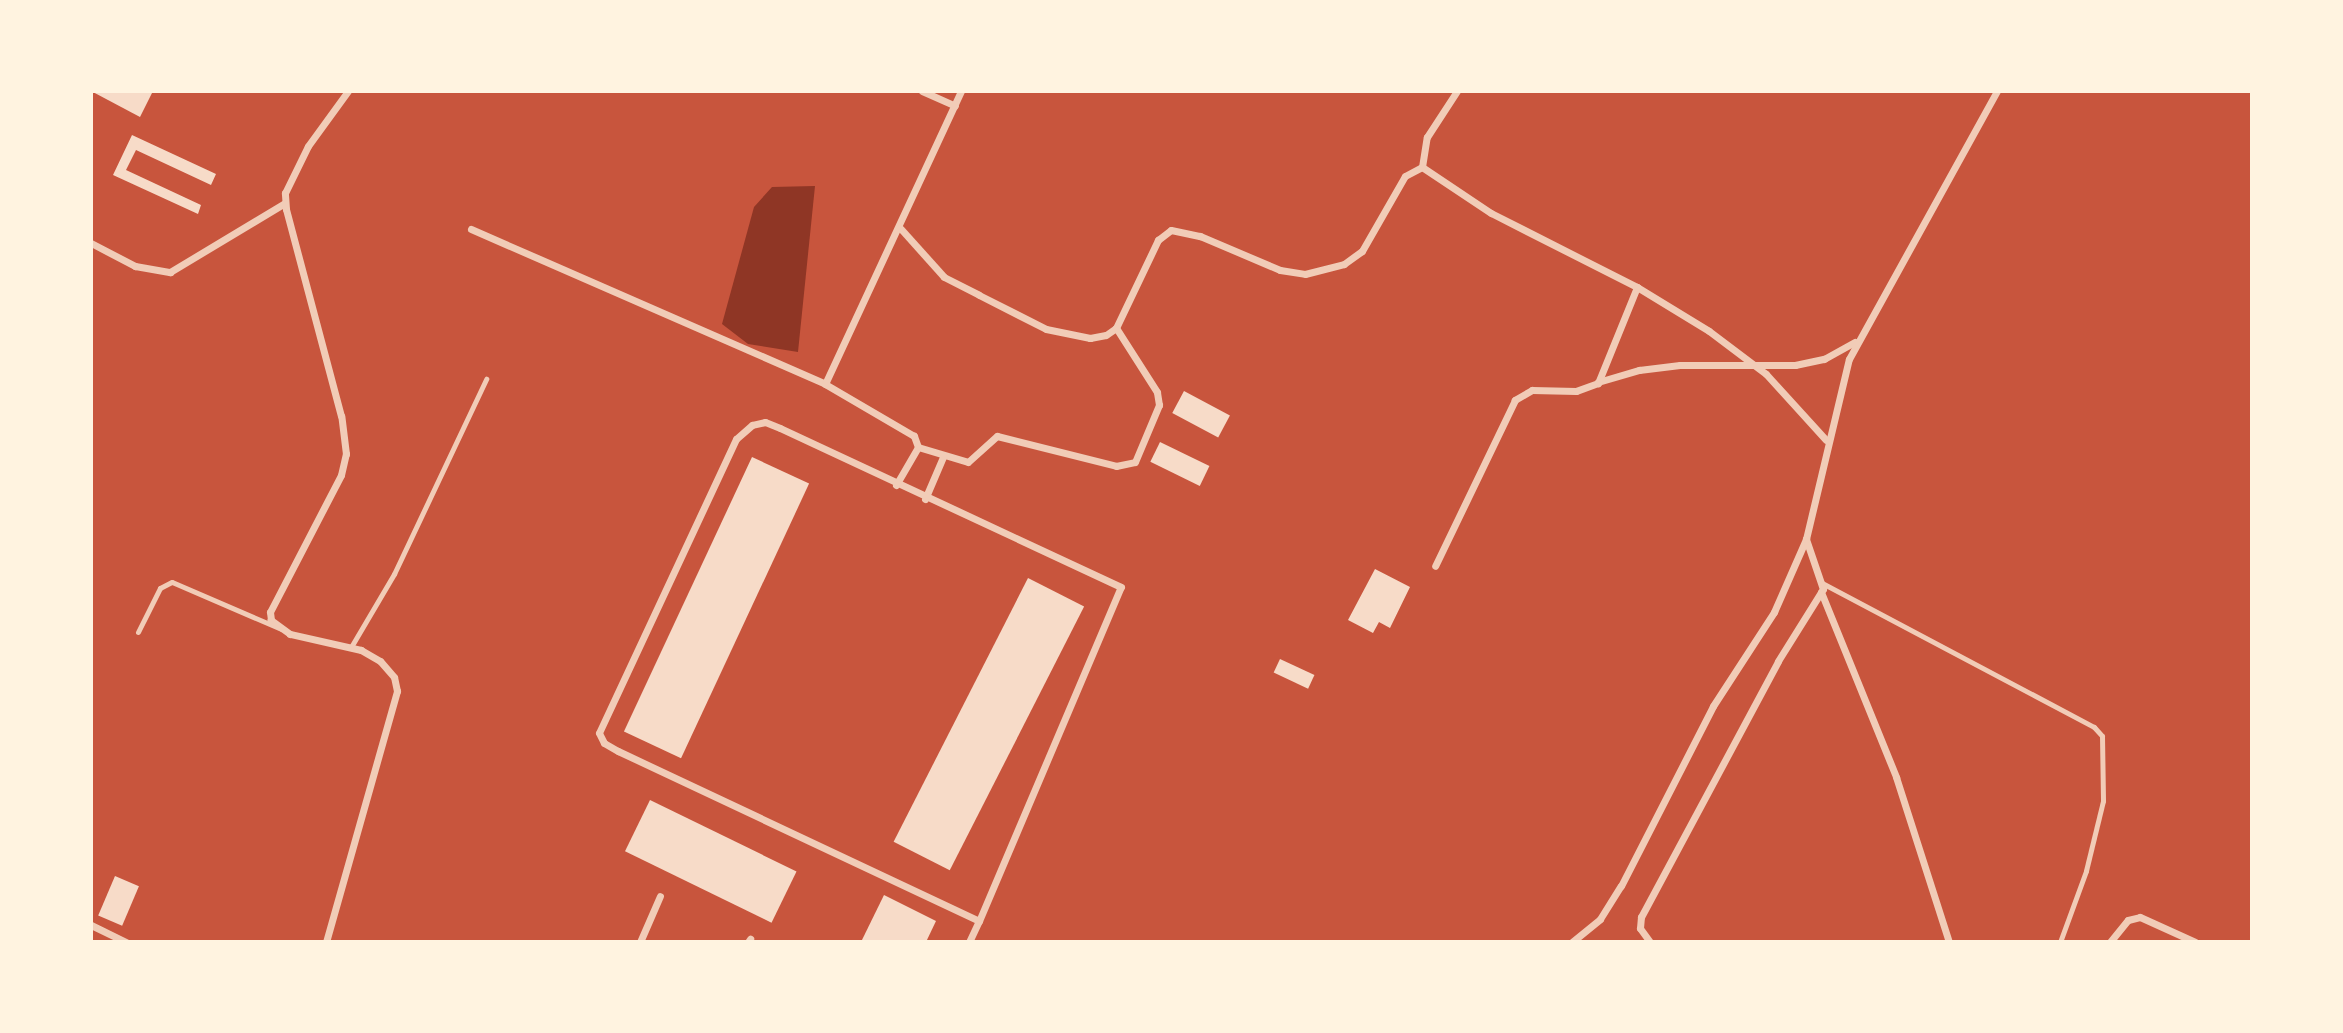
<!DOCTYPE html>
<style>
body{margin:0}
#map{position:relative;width:2343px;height:1033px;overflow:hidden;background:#c8553d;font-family:Commissioner,sans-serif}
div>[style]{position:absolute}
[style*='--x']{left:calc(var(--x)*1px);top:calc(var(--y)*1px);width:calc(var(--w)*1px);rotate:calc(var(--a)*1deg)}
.water>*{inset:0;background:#8f3625}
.building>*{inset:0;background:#f7dbc8;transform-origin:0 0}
.service>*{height:5px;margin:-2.5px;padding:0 2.5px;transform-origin:2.5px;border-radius:2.5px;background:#f1ccb7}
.minor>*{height:7px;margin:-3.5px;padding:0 3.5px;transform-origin:3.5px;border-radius:3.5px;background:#f1ccb7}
span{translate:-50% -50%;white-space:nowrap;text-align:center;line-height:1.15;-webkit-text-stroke:7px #fff3e0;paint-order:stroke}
.frame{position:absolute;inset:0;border:93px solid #fff3e0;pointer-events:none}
</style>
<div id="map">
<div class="water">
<i style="clip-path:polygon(815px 186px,798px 352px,748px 344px,722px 324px,754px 207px,772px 187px)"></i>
</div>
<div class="building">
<i style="clip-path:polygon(91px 91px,153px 91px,140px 117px)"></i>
<i style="clip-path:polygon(132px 135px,216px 174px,211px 185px,136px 150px,126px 170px,201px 205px,198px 214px,113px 175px)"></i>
<i style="left:1184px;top:391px;width:52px;height:25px;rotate:28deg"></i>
<i style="left:1160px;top:442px;width:55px;height:22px;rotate:26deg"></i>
<i style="left:752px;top:457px;width:63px;height:303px;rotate:25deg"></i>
<i style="clip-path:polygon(1375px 569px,1410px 587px,1390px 628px,1379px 622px,1373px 633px,1348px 620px)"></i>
<i style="left:1028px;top:578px;width:63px;height:296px;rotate:27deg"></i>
<i style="left:1280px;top:659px;width:38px;height:15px;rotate:25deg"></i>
<i style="left:650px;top:800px;width:163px;height:57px;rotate:26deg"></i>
<i style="left:115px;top:876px;width:26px;height:43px;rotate:23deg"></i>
<i style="clip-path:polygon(884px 895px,936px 921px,926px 942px,861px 942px)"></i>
</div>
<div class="service">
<i style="--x:1822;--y:583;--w:308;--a:27.9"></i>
<i style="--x:2094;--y:727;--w:12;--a:48"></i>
<i style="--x:2102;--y:736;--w:65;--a:89.1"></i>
<i style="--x:2103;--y:801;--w:72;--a:103.7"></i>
<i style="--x:2086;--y:871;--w:76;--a:110.1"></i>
<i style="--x:138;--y:632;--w:49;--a:-63.4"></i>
<i style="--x:160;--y:588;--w:13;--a:-27"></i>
<i style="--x:172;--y:582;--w:119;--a:23.3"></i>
<i style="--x:351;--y:647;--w:85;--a:-59.5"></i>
<i style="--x:394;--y:574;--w:216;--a:-64.7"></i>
</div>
<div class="minor">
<i style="--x:922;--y:91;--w:36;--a:24"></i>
<i style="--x:1422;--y:167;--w:83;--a:33.7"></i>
<i style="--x:1491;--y:213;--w:164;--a:26.9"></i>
<i style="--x:1637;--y:287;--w:104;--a:112.1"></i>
<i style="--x:1598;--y:383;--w:23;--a:160"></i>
<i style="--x:1576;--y:391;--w:44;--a:-178.7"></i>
<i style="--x:1532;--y:390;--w:20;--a:150"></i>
<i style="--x:1515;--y:400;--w:184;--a:115.7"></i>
<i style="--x:471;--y:229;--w:386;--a:23.6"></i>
<i style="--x:901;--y:229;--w:64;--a:48.1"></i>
<i style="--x:944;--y:277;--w:39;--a:27"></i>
<i style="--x:979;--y:295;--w:75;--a:26.9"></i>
<i style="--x:1046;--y:329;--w:45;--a:11.6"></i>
<i style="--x:1090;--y:338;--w:16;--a:-11"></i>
<i style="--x:1106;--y:335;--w:12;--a:-35"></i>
<i style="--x:1116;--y:328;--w:98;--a:-64.5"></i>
<i style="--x:1158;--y:240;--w:16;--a:-38"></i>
<i style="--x:1171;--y:230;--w:30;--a:12"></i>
<i style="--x:1200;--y:236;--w:87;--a:23"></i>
<i style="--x:1280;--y:270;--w:25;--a:9"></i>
<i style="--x:1305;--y:274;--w:40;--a:-14.4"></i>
<i style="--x:1344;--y:264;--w:22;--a:-36"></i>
<i style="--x:1362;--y:251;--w:86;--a:-60.2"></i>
<i style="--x:1405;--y:176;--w:19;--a:-28"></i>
<i style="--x:1422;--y:167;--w:30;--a:-81"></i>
<i style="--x:1427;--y:137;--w:55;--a:-56.9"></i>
<i style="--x:91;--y:243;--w:50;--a:27.6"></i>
<i style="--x:135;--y:266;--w:36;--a:10"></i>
<i style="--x:170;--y:272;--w:134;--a:-31"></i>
<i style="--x:1637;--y:287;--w:84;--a:31.4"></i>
<i style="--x:1709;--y:331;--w:71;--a:37"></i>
<i style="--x:1766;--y:374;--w:89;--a:47.7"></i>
<i style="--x:1598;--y:382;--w:43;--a:-16.3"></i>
<i style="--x:1639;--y:370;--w:41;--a:-7"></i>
<i style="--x:1680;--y:365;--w:115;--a:0"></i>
<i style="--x:1795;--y:365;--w:30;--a:-12"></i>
<i style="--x:1824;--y:359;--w:35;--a:-29"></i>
<i style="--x:918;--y:447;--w:52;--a:16.7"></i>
<i style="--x:968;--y:462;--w:39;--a:-42"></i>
<i style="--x:997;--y:436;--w:123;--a:14.1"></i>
<i style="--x:1116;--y:466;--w:19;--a:-12"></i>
<i style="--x:1135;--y:462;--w:62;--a:-67.2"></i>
<i style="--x:1159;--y:405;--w:13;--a:-99"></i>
<i style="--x:1157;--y:392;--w:76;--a:-122.6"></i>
<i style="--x:896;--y:485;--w:44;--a:-59.9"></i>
<i style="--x:918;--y:447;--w:12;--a:-110"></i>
<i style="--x:914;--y:436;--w:103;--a:-149.7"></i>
<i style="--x:825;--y:384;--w:323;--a:-65.1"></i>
<i style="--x:925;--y:499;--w:46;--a:-66.8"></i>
<i style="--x:1821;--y:592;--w:200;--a:67.9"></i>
<i style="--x:1896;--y:777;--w:173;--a:72.2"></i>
<i style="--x:91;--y:925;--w:39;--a:26"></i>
<i style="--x:326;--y:942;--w:261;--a:-74.2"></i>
<i style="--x:397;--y:691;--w:14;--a:-102"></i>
<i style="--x:394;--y:677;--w:21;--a:-131"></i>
<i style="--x:380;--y:661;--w:22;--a:-150"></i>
<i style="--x:361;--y:650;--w:73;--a:-167.3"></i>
<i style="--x:290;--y:634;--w:24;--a:-144"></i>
<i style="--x:271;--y:620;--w:8;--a:-97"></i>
<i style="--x:270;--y:612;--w:154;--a:-62.6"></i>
<i style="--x:341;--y:475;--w:22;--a:-77"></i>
<i style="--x:346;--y:454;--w:38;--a:-97"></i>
<i style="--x:341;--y:416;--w:214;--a:-104.9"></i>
<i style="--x:286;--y:209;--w:16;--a:-94"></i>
<i style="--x:285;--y:193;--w:52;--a:-63.9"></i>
<i style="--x:308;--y:146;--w:68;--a:-54"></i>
<i style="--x:640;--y:942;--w:50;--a:-66.5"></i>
<i style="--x:748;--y:942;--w:4;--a:-56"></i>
<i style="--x:969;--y:942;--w:23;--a:-65"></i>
<i style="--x:979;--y:921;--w:363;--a:-67"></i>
<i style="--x:1121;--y:587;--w:376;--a:-155"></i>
<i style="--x:780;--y:428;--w:16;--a:-158"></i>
<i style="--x:765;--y:422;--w:13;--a:167"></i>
<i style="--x:752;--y:425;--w:21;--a:139"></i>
<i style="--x:736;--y:439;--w:324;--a:115"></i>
<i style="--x:599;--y:733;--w:11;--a:63"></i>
<i style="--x:604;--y:743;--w:16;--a:30"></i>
<i style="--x:618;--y:751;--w:399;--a:25.2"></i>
<i style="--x:1572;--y:942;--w:36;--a:-39"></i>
<i style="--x:1600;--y:919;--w:39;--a:-58"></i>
<i style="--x:1621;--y:886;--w:202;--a:-62.9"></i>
<i style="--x:1713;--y:706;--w:112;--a:-57"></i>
<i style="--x:1774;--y:612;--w:80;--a:-66.3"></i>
<i style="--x:1650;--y:942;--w:17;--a:-126"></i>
<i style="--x:1640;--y:928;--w:11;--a:-85"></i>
<i style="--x:1641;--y:917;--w:290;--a:-61.8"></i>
<i style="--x:1778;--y:661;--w:85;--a:-58"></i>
<i style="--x:1823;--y:589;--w:53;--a:-108.8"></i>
<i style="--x:1806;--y:539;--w:185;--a:-76.6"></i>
<i style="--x:1849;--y:359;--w:306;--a:-61.1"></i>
<i style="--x:2110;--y:942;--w:28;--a:-51"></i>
<i style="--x:2128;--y:920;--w:12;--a:-14"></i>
<i style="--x:2140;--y:917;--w:60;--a:24.4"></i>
</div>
<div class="frame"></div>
</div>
